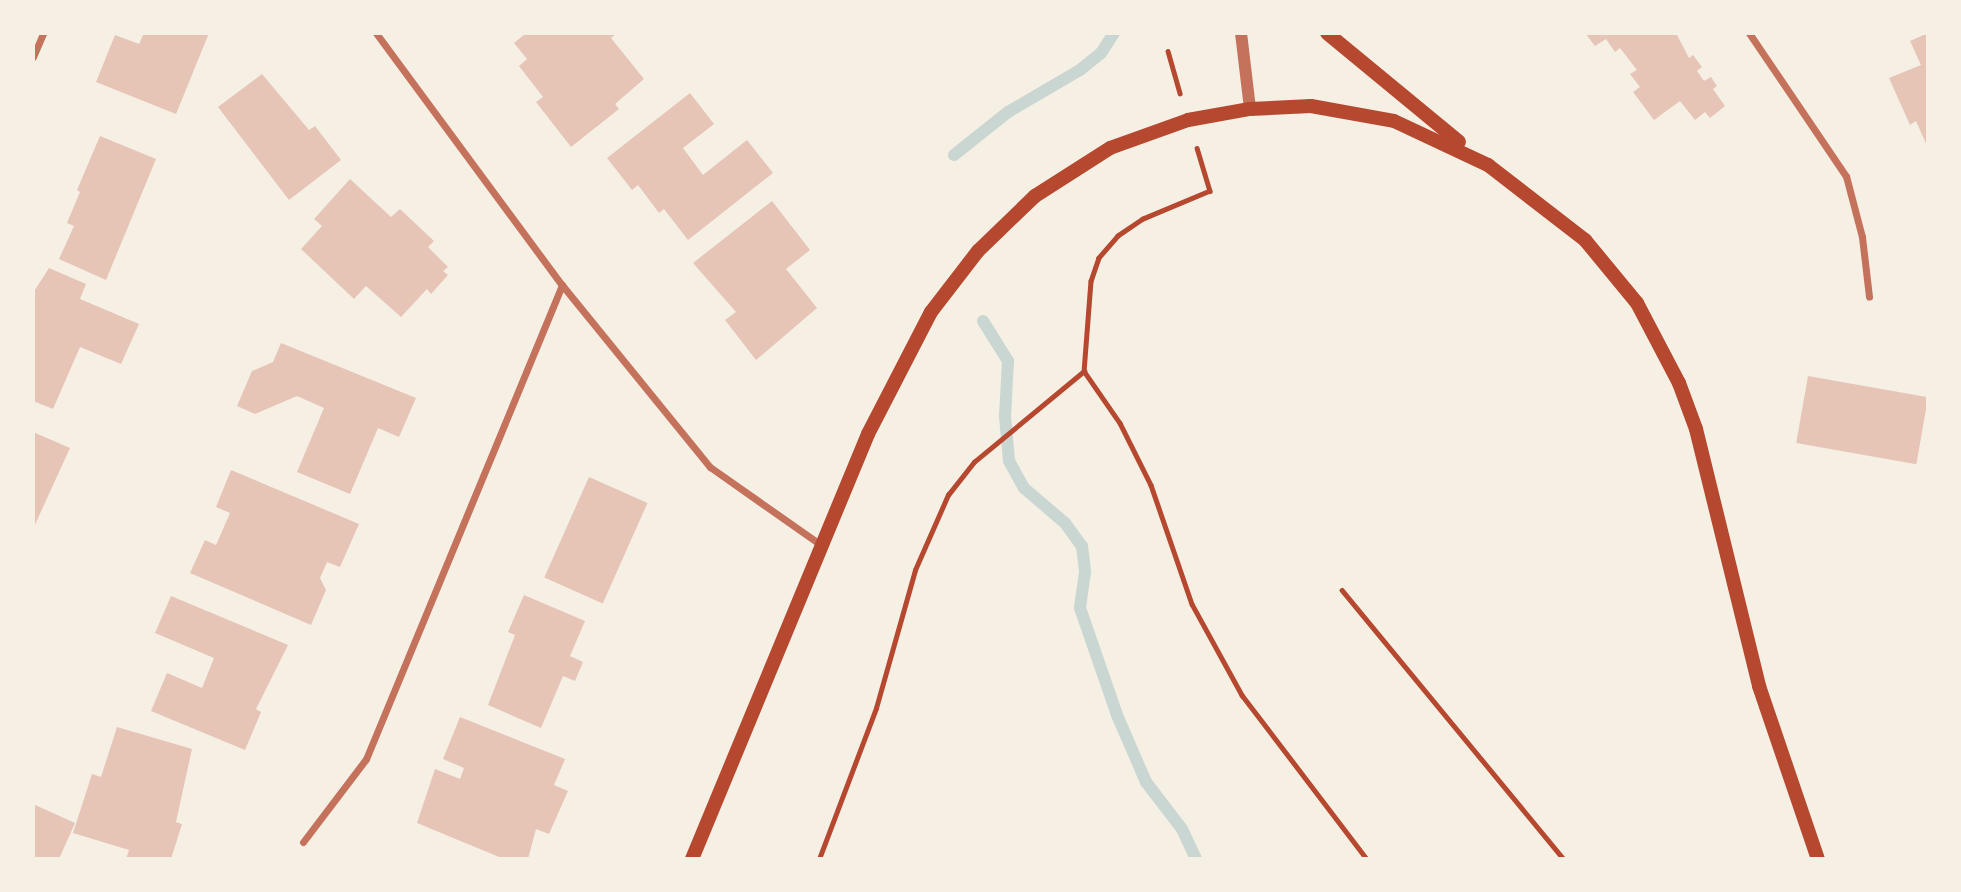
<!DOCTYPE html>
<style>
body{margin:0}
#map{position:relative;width:1961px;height:892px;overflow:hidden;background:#f6efe4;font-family:Overpass,sans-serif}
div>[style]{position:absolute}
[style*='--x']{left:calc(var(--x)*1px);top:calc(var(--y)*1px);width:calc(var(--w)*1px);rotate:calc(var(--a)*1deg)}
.stream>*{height:12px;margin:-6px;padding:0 6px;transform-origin:6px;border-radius:6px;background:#c9d6d2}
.building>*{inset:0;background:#e6c5b7;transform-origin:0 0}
.path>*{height:4.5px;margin:-2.25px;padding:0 2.25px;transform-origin:2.25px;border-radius:2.25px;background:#b5482f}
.minor>*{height:7px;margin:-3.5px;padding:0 3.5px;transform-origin:3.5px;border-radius:3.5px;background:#c5725c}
.tertiary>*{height:12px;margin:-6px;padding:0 6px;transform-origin:6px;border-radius:6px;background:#c5725c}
.secondary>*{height:14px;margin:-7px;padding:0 7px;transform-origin:7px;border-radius:7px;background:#b5482f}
span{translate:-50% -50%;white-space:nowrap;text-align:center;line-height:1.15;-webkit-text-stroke:5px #f6efe4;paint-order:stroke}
.frame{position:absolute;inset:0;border:35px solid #f6efe4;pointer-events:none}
</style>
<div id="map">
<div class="stream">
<i style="--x:954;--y:155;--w:69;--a:-38.5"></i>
<i style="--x:1008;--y:112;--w:83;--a:-30.3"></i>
<i style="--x:1080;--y:70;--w:27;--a:-39"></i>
<i style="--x:1101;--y:53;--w:24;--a:-57"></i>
<i style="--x:983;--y:321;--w:47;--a:58"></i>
<i style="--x:1008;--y:361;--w:55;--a:93.1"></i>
<i style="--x:1005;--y:416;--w:45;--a:84.9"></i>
<i style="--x:1009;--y:461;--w:31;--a:61"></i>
<i style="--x:1024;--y:488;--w:54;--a:40.5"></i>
<i style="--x:1065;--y:523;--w:29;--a:54"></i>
<i style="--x:1082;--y:546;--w:26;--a:83"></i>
<i style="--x:1085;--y:572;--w:36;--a:98"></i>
<i style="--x:1080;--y:608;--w:113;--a:70.9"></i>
<i style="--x:1117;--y:715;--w:73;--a:66.6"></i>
<i style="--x:1146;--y:782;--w:59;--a:52.5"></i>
<i style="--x:1182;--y:829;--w:33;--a:65"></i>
</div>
<div class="building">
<i style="clip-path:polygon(144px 33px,209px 33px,176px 114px,96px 82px,115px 35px,139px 44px)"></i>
<i style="clip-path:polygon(526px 33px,617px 33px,611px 38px,644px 79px,615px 104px,619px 109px,571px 147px,536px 102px,543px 97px,519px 66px,527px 59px,514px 43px)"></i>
<i style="clip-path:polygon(1585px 33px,1676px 33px,1689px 58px,1693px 55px,1702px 67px,1697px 71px,1704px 81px,1711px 77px,1717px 86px,1713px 89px,1725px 106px,1710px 118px,1705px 112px,1695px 120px,1680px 101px,1654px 120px,1633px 92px,1640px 87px,1630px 74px,1637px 70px,1620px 48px,1615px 52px,1606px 39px,1595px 46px)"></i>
<i style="clip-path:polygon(1928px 33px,1928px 148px,1916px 121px,1910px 125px,1889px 78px,1921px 65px,1910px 41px)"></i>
<i style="clip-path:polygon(262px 74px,309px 130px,315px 126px,341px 160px,289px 200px,218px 107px)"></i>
<i style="clip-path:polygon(690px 93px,714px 124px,683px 148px,703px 175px,747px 140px,773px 173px,688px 240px,664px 209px,659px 213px,638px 185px,632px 190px,607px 158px)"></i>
<i style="clip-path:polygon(100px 136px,156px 159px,106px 280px,59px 259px,74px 226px,67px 223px,80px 192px,77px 190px)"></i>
<i style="clip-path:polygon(350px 179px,391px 217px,400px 209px,434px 241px,428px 247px,448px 267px,443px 271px,448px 275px,431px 294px,427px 289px,401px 317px,366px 286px,354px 299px,301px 249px,322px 226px,314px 219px)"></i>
<i style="clip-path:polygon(772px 201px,810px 250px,786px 269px,817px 308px,756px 360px,725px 320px,736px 312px,693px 263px)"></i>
<i style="clip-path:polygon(49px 268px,86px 284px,80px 299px,139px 324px,121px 364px,80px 347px,53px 409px,33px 401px,33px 293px)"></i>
<i style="clip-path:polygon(281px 343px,416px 398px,399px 437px,378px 428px,350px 494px,297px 472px,324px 408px,297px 396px,255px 414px,237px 406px,252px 371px,273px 362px)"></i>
<i style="left:1808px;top:376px;width:122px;height:68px;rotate:10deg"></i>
<i style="clip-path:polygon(33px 432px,70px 448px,33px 529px)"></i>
<i style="clip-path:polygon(231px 470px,359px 524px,340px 567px,327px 562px,320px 578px,326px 590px,311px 625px,190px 573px,205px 540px,216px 545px,230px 513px,216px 507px)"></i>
<i style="left:589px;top:477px;width:64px;height:110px;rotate:24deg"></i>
<i style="clip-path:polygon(524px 595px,585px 621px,570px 656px,583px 662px,575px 681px,563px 676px,541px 728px,488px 705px,515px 635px,508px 632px)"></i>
<i style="clip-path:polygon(171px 596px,288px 645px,256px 709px,261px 712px,245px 750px,151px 711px,167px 673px,202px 688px,214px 658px,155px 633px)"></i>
<i style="clip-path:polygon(460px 717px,565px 759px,554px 785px,568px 791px,549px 834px,536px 829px,528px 859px,504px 859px,417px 823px,435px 769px,460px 779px,464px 768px,443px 759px)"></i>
<i style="clip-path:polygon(117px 727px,192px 749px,176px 822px,182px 824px,171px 859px,126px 859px,129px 850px,73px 833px,92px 774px,101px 777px)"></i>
<i style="clip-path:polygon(33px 804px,75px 823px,59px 859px,33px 859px)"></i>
</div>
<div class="path">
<i style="--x:1168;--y:51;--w:44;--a:74.1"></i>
<i style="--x:1197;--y:148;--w:45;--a:73.2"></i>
<i style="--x:1210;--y:191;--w:73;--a:157.3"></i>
<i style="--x:1143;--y:219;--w:30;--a:146"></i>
<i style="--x:1118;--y:236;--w:29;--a:131"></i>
<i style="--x:1099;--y:258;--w:24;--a:109"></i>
<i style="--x:1091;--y:281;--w:90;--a:94.4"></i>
<i style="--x:1084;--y:371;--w:63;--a:55.3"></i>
<i style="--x:1120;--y:423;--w:69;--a:63.4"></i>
<i style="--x:1151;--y:485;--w:126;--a:71"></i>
<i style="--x:1192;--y:604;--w:104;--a:61.2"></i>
<i style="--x:1242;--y:695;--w:206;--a:52.7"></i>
<i style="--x:1342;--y:590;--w:349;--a:50.5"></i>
<i style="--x:819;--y:859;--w:161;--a:-69.3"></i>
<i style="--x:876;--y:708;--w:143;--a:-74.2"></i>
<i style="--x:915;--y:570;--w:82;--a:-66.3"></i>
<i style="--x:948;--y:495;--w:42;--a:-51.8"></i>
<i style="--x:974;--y:462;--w:143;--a:-39.6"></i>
</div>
<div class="minor">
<i style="--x:376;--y:33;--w:313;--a:53.6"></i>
<i style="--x:562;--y:285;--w:235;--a:50.9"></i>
<i style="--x:710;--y:467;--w:136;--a:35.1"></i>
<i style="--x:1749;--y:33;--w:173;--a:55.9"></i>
<i style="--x:1846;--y:176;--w:63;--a:75.3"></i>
<i style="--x:1862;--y:237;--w:60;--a:83.3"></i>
<i style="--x:33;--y:57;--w:26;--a:-67"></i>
<i style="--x:303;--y:842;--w:104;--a:-52.8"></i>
<i style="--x:366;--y:759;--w:513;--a:-67.53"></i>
</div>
<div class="tertiary">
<i style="--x:1241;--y:33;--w:77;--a:83.2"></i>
</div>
<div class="secondary">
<i style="--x:1327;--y:33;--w:171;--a:39.5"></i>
<i style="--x:692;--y:859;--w:460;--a:-67.5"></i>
<i style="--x:868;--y:434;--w:137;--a:-62.7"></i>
<i style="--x:931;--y:312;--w:77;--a:-52.4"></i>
<i style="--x:978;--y:251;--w:79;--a:-44"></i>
<i style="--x:1035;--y:196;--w:89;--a:-32.6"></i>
<i style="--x:1110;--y:148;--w:83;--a:-19.7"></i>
<i style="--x:1188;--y:120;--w:63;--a:-10.1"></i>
<i style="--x:1250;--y:109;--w:61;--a:-2.8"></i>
<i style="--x:1311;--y:106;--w:84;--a:10.2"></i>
<i style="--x:1394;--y:121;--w:104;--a:25.1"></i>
<i style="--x:1488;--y:165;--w:123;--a:37.7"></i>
<i style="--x:1585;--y:240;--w:82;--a:50.5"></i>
<i style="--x:1637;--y:303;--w:90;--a:62.3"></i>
<i style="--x:1679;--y:383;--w:49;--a:69.7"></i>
<i style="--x:1696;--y:429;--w:265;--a:76.2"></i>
<i style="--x:1759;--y:686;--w:183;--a:71.2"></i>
</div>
<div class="frame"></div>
</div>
